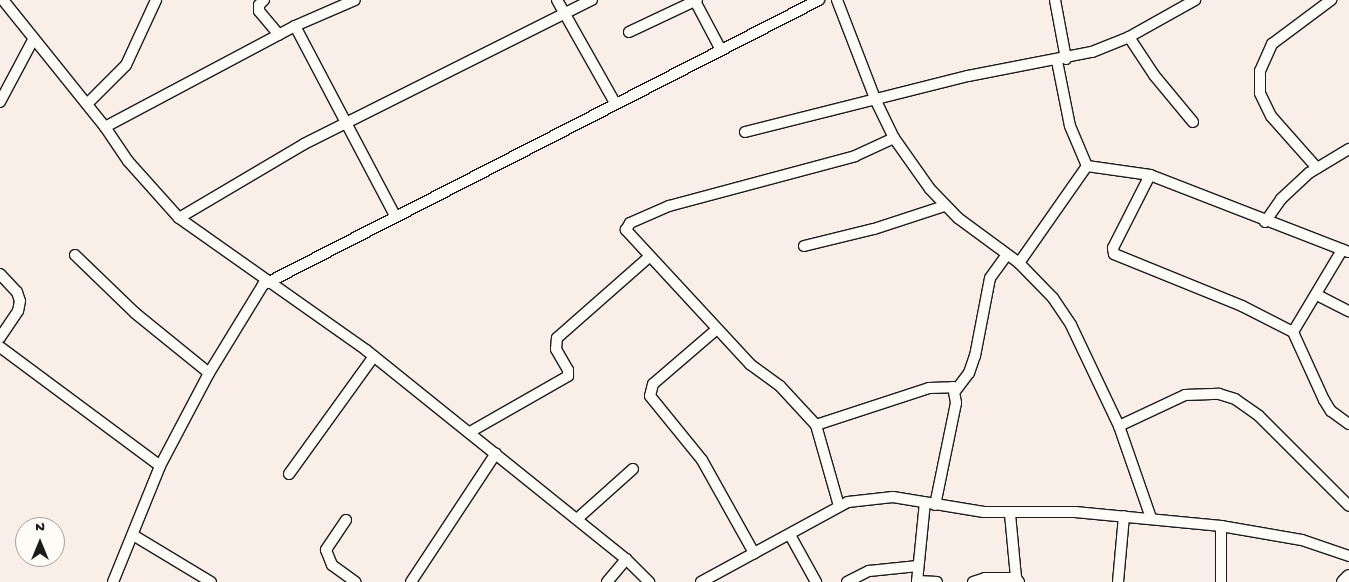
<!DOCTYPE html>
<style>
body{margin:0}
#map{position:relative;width:1349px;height:582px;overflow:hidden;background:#faeee8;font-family:"Gochi Hand",sans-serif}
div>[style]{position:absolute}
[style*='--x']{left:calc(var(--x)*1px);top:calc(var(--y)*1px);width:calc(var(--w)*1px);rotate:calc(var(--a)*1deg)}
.roads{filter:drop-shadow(1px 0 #1c1c1c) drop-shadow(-1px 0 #1c1c1c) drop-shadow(0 1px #1c1c1c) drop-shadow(0 -1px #1c1c1c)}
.street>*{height:10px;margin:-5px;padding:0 5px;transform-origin:5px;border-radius:5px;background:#fdfcf7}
.secondary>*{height:15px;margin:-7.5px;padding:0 7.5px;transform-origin:7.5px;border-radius:7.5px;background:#fdfcf7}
span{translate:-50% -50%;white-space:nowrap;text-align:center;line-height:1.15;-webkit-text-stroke:5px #fdfcf7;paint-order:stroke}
.north{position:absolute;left:15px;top:517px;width:50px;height:50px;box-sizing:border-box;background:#fdfcf7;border:1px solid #a3a29f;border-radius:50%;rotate:0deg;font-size:14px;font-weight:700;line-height:20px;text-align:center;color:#1c1c1c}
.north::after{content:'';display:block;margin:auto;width:18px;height:22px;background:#1c1c1c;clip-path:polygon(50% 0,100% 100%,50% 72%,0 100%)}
</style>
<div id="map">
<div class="roads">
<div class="street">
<i style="--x:3;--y:0;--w:163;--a:51.2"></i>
<i style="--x:105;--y:127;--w:41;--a:55.9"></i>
<i style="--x:128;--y:161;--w:76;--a:48.2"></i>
<i style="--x:179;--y:218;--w:229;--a:35.2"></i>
<i style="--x:366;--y:350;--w:334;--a:38.8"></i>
<i style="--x:626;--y:559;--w:33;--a:45"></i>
<i style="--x:264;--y:0;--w:7;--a:135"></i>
<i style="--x:259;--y:5;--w:6;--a:90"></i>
<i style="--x:259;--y:11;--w:31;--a:50"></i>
<i style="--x:557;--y:0;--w:118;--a:60.6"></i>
<i style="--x:837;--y:0;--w:108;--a:68.9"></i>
<i style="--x:876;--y:101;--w:41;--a:64.1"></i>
<i style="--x:894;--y:138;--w:62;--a:54.8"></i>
<i style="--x:930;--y:189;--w:40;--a:46"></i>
<i style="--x:958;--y:218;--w:76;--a:36.4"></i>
<i style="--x:1019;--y:263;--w:49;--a:45.8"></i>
<i style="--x:1053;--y:298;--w:32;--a:56"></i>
<i style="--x:1071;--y:325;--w:112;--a:64.6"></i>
<i style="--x:1119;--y:426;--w:97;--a:70.8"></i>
<i style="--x:1055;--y:0;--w:60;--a:79.4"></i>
<i style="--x:695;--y:1;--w:53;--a:62"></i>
<i style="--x:295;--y:26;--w:215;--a:62.2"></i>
<i style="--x:629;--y:32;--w:75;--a:-25.2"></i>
<i style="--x:1129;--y:37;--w:45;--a:56.7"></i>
<i style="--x:1154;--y:75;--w:61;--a:50.3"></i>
<i style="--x:1057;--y:61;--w:66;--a:78.7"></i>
<i style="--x:1070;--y:126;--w:43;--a:67"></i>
<i style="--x:0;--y:102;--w:72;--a:-62"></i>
<i style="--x:87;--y:104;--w:55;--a:-45"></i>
<i style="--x:126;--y:65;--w:72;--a:-65.2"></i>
<i style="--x:105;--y:127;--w:215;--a:-28"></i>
<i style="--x:295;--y:26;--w:65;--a:-23.4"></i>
<i style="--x:745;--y:132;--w:230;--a:-14.1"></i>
<i style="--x:968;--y:76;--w:126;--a:-11"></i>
<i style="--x:1092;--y:52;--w:40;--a:-22"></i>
<i style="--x:1129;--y:37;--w:76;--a:-29.3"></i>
<i style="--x:1087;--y:166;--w:64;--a:8.1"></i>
<i style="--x:1150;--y:175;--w:213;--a:21.2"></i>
<i style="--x:1317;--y:168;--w:69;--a:-131.5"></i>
<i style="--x:1271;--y:116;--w:25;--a:-116"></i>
<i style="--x:1260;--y:93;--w:22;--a:-90"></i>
<i style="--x:1260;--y:71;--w:30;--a:-66"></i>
<i style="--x:1272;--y:44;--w:74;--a:-36.7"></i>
<i style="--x:1150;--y:175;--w:82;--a:116.9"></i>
<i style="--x:1113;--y:248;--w:6;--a:81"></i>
<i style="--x:1114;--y:254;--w:138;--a:22.1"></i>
<i style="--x:1242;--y:306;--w:57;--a:27"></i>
<i style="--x:1293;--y:332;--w:75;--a:65.5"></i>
<i style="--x:1324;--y:400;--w:13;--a:58"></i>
<i style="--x:1331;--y:411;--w:22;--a:36"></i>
<i style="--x:179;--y:218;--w:145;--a:-30.6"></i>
<i style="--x:304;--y:144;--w:322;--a:-26.6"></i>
<i style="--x:1265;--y:222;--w:28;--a:-55"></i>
<i style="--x:1281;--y:199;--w:38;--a:-43"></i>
<i style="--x:1309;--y:173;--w:47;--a:-31"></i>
<i style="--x:804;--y:246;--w:72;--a:-13.7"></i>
<i style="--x:874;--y:229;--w:74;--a:-18.2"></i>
<i style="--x:75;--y:255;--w:83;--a:44"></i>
<i style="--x:135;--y:313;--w:95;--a:39"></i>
<i style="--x:1019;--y:263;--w:118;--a:-55"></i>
<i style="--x:0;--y:274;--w:25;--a:47"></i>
<i style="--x:17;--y:292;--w:9;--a:72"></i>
<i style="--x:20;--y:301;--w:10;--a:101"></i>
<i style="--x:18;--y:311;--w:32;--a:124"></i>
<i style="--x:1317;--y:295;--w:36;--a:27"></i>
<i style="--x:717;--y:329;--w:84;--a:139.3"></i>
<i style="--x:653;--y:384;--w:12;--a:104"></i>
<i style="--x:650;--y:396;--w:82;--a:50.9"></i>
<i style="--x:702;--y:460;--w:107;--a:60.8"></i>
<i style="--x:1293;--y:332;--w:96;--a:-59.1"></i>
<i style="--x:0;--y:347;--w:199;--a:36.6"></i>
<i style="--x:956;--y:390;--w:21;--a:-53"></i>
<i style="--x:969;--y:373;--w:18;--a:-71"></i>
<i style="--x:975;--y:356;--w:79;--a:-79.1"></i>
<i style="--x:990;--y:278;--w:29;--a:-54"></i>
<i style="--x:816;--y:425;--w:119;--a:-18.1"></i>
<i style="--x:929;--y:388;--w:24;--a:-2"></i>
<i style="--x:953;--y:387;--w:16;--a:79"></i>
<i style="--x:956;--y:403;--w:104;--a:101.6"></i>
<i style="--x:1119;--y:426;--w:73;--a:-25.2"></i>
<i style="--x:1185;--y:395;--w:34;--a:-2"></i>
<i style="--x:1219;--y:394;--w:17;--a:17"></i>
<i style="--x:1235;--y:399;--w:29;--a:35"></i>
<i style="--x:1259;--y:416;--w:127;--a:45"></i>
<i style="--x:470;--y:432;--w:113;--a:-29.7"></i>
<i style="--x:568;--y:376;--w:6;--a:-90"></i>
<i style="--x:568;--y:370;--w:24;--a:-120"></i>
<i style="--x:556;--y:349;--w:11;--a:-85"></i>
<i style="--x:557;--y:338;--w:123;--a:-41.4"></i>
<i style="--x:289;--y:474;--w:145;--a:-54.2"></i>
<i style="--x:839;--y:506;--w:84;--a:-105.9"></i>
<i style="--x:816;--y:425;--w:53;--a:-132.7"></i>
<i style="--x:780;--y:386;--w:37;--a:-144"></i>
<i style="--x:750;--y:364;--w:183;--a:-132.8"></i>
<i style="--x:626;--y:230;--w:8;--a:-60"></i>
<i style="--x:630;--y:223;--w:43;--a:-23.6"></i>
<i style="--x:669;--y:206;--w:193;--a:-15"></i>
<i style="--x:855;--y:156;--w:43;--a:-24.8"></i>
<i style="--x:1010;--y:514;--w:64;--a:84.6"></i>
<i style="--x:1016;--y:578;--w:5;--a:53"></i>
<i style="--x:577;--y:519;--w:75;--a:-41.8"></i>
<i style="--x:346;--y:520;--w:36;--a:124"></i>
<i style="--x:326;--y:550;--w:16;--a:68"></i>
<i style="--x:332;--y:565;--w:29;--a:36"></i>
<i style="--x:1221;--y:526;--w:56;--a:90"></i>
<i style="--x:133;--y:535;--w:91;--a:31.1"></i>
<i style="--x:790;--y:535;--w:54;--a:61"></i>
<i style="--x:917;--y:581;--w:20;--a:3"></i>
<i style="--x:113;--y:582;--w:125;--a:-67.9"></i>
<i style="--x:160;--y:466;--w:105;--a:-62.2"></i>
<i style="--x:209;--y:373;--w:103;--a:-58.5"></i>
<i style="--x:263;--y:285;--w:625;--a:-27.14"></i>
<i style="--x:411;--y:582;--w:154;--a:-56.6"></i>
<i style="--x:607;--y:582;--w:30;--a:-50"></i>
<i style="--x:701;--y:582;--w:167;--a:-28.6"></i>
<i style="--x:848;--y:502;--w:45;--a:-6.3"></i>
<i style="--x:893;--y:497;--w:92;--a:9.4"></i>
<i style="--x:984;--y:512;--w:91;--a:0"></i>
<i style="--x:1075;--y:512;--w:147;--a:5.5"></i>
<i style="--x:1221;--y:526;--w:82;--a:9.8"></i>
<i style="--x:1302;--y:540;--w:50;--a:18.8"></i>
<i style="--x:847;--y:582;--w:25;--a:-27"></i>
<i style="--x:869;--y:571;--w:49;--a:-5.8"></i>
<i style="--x:917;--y:582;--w:80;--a:-84.3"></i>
<i style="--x:973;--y:582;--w:13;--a:-18"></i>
<i style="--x:985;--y:578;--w:31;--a:0"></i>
<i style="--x:1118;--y:582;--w:66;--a:-84.8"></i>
</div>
<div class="secondary">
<i style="--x:1344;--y:582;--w:7;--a:-45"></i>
</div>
</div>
<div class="north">N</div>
</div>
